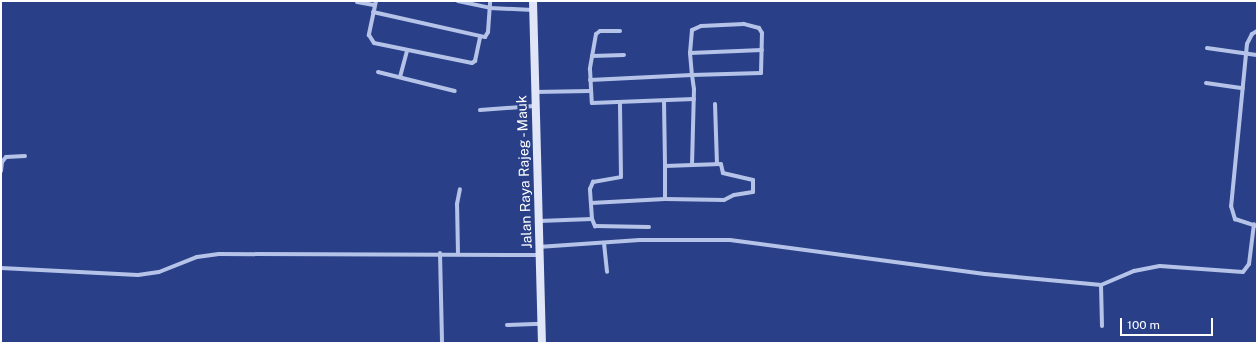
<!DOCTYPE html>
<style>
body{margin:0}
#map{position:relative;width:1258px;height:344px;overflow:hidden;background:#294088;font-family:"Public Sans",sans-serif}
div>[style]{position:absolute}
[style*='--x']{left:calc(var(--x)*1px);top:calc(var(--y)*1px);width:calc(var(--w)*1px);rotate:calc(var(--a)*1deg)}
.minor>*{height:4px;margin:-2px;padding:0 2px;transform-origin:2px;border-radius:2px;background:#b6c3e8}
.secondary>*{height:8px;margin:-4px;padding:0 4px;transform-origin:4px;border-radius:4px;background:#e0e5f8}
span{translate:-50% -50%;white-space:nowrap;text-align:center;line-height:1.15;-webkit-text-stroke:4px #294088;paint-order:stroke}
.street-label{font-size:14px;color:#fff}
.frame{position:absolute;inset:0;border:2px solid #fff;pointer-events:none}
.scale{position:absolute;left:1120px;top:318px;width:93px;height:18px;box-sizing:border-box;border:2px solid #fff;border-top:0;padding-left:5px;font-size:12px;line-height:14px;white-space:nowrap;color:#fff;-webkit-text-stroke:3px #294088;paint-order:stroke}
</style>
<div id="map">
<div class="minor">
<i style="--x:376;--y:1;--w:35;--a:102"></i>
<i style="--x:369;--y:35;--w:9;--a:58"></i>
<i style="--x:374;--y:43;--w:100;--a:11.5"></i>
<i style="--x:472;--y:63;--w:4;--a:-34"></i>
<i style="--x:475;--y:61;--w:25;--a:-78"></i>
<i style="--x:458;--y:1;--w:33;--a:12"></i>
<i style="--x:490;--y:8;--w:43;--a:2.7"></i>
<i style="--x:357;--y:2;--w:17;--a:10"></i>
<i style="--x:373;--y:12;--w:115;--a:12.6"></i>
<i style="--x:485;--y:37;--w:6;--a:-59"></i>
<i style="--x:488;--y:32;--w:31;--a:-86"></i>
<i style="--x:620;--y:31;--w:20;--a:180"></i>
<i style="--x:600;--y:31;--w:5;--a:143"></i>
<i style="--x:596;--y:34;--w:36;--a:100"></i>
<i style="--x:590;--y:69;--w:34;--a:87"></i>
<i style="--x:592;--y:103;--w:102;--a:-2.2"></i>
<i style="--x:1257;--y:31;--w:6;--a:149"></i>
<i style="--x:1252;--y:34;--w:11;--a:117"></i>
<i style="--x:1247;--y:44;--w:163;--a:95.6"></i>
<i style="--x:1231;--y:206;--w:14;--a:73"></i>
<i style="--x:1235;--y:219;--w:23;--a:18"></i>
<i style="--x:1207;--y:48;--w:50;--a:8"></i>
<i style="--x:690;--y:53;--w:72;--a:-2.4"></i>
<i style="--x:592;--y:56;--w:32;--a:-2"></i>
<i style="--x:378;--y:72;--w:79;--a:13.9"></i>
<i style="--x:400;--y:77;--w:28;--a:-75"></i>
<i style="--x:590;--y:80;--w:102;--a:-2.8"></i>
<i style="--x:692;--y:75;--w:69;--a:-1.7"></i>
<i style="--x:761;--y:73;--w:40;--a:-88.6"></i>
<i style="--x:762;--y:33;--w:6;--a:-121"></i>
<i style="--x:759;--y:28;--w:16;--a:-165"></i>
<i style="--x:744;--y:24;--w:43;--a:177.3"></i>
<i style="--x:701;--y:26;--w:10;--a:156"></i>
<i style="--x:692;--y:30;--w:23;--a:95"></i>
<i style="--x:690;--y:53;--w:22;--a:85"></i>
<i style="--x:692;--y:75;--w:14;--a:82"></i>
<i style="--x:694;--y:89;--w:75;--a:91.5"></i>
<i style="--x:1206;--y:83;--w:37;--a:8"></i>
<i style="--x:534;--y:92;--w:56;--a:-1"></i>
<i style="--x:664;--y:101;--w:65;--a:89.1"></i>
<i style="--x:715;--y:104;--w:59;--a:88.1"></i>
<i style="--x:480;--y:110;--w:54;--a:-4.2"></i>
<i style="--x:1;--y:171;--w:9;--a:-84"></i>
<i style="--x:2;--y:162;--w:6;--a:-51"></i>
<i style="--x:6;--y:157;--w:19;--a:-3"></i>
<i style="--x:591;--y:203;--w:74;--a:-3.1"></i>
<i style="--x:665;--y:199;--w:59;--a:1"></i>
<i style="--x:724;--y:200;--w:11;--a:-27"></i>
<i style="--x:734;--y:195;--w:19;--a:-9"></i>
<i style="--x:753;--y:192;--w:12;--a:-90"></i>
<i style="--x:753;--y:180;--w:31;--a:-167"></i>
<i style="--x:723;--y:173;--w:9;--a:-103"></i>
<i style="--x:721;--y:164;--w:56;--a:178"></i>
<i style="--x:665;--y:166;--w:33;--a:90"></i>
<i style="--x:592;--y:219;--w:8;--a:67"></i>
<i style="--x:595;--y:226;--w:54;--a:1.1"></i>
<i style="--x:539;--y:221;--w:53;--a:-2.2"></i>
<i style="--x:592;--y:219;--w:30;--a:-94"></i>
<i style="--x:590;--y:189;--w:8;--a:-67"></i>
<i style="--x:593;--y:182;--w:28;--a:-10"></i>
<i style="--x:621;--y:177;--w:74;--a:-90.8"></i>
<i style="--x:604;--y:243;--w:29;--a:84"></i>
<i style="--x:538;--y:247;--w:102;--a:-3.9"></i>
<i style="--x:640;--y:240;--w:90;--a:0"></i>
<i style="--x:730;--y:240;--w:257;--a:7.6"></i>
<i style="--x:985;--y:274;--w:117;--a:5.4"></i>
<i style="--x:1101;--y:285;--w:36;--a:-23"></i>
<i style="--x:1134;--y:271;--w:26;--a:-11"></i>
<i style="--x:1160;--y:266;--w:83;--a:4.1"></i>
<i style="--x:1243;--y:272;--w:10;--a:-53"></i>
<i style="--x:1249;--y:264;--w:40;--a:-82.9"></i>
<i style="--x:440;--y:253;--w:90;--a:88.7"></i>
<i style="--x:458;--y:254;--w:50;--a:-91.1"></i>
<i style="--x:457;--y:204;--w:15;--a:-79"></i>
<i style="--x:1;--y:268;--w:137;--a:2.9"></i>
<i style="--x:138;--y:275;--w:21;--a:-8"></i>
<i style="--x:159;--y:272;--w:41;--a:-21.5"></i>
<i style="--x:197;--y:257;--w:22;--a:-8"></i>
<i style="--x:219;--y:254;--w:321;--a:0.2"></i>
<i style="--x:1101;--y:285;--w:41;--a:88.6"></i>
<i style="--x:507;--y:325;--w:34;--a:-2"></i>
</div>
<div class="secondary">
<i style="--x:533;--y:1;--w:342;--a:88.5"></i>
</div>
<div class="street-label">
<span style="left:524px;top:172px;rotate:-92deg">Jalan Raya Rajeg - Mauk</span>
</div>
<div class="frame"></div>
<div class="scale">100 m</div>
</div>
